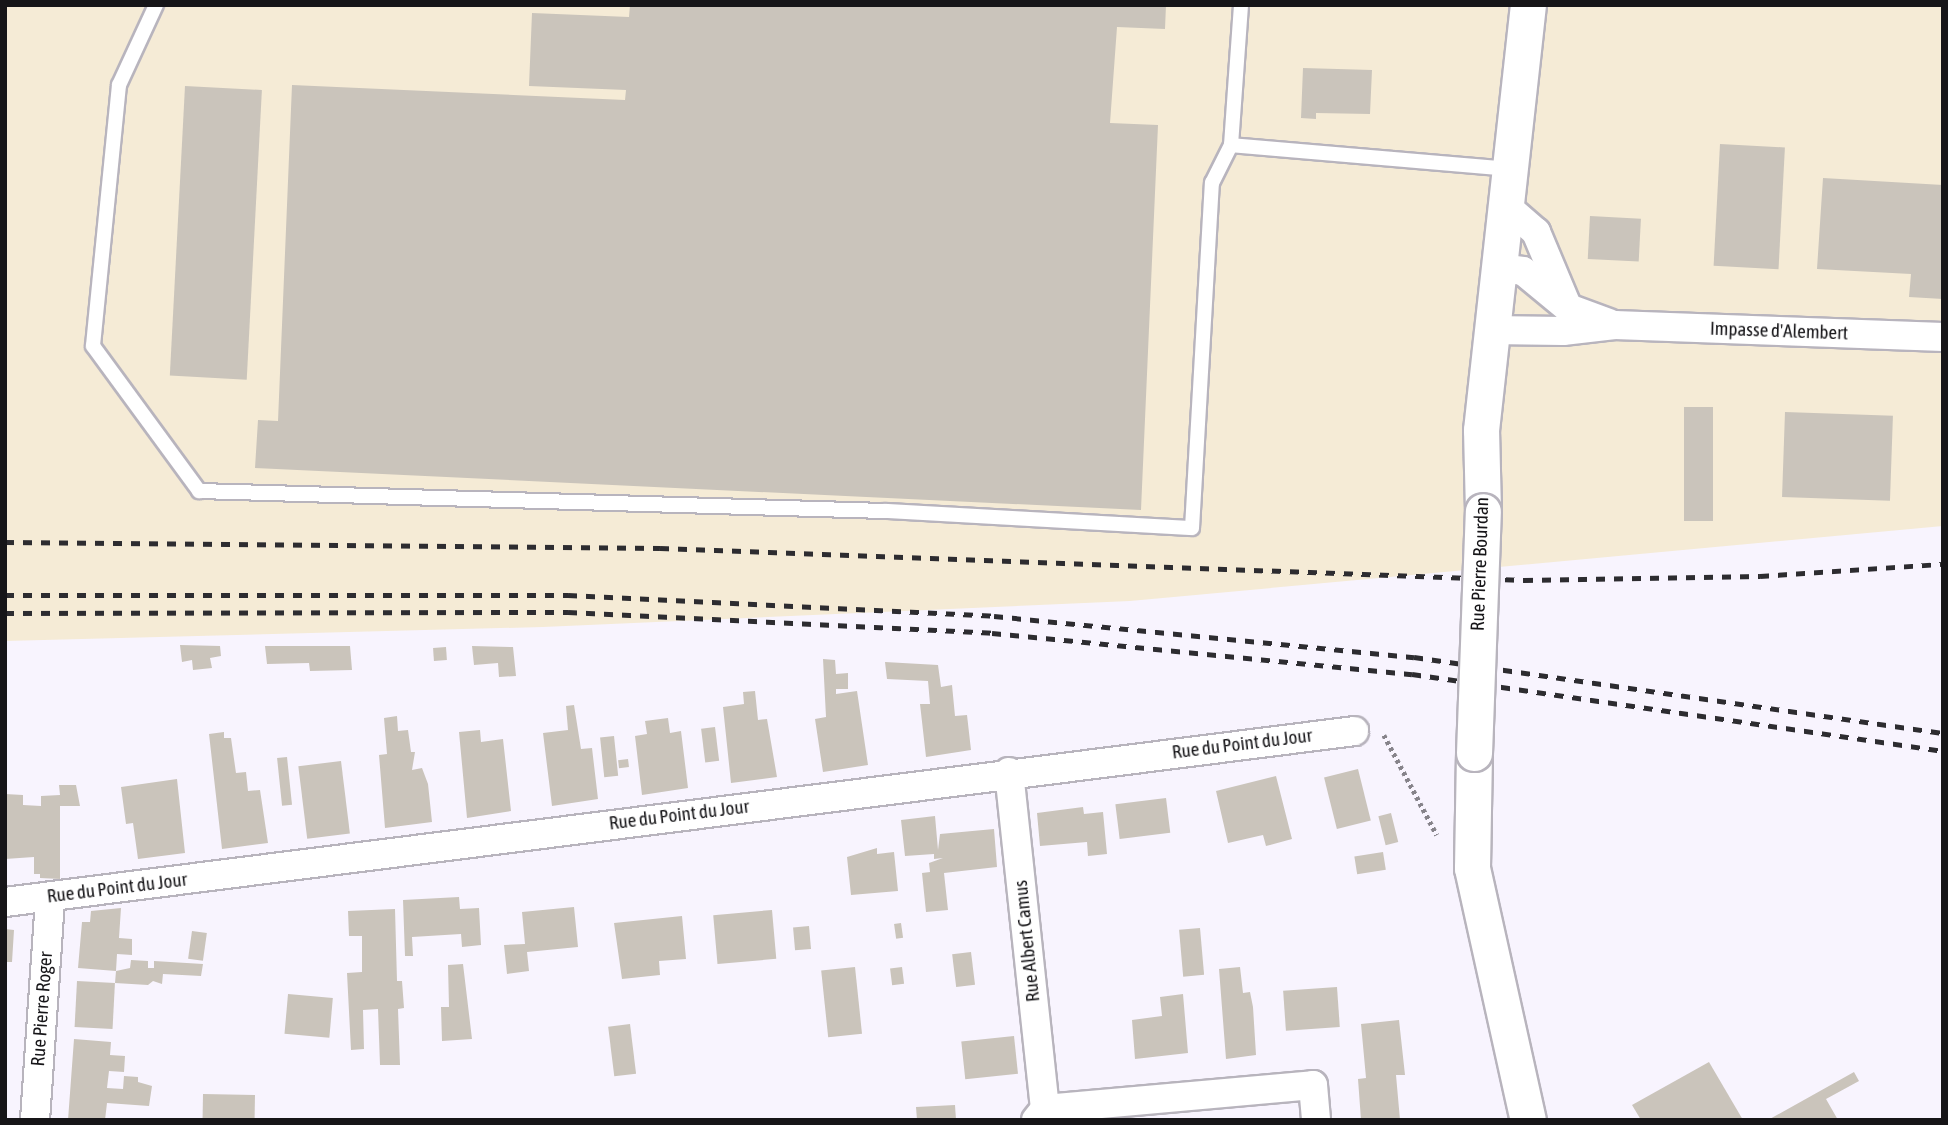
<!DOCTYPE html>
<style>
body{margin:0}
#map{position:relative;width:1948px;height:1125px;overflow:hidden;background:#f8f4fe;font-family:"Asap Condensed",sans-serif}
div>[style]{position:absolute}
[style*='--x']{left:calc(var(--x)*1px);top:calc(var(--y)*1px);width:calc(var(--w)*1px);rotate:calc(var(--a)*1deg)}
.industrial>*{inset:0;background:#f5ebd6}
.building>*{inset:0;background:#cac4bb;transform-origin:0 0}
.path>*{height:4.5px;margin-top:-2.25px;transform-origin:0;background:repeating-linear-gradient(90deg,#86838a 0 3.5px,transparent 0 7px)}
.roads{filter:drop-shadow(2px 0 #b8b4bd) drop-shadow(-2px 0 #b8b4bd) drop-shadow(0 2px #b8b4bd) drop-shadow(0 -2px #b8b4bd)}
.service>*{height:14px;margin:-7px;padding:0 7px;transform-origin:7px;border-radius:7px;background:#fff}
.minor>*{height:28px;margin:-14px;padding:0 14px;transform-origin:14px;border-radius:14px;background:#fff}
.tertiary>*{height:35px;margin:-17.5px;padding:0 17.5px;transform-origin:17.5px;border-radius:17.5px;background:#fff}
.rail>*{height:5px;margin-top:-2.5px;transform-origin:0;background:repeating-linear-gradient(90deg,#2d2c30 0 9px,transparent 0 18px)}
.bridges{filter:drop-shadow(2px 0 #b8b4bd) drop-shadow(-2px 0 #b8b4bd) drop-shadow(0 2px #b8b4bd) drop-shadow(0 -2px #b8b4bd)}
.tertiary-bridge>*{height:35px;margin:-17.5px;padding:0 17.5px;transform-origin:17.5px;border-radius:17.5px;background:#fff}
span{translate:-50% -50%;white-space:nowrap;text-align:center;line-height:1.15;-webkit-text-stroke:6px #fff;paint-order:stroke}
.street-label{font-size:19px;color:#161518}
.frame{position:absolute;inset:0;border:7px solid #161518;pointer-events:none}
</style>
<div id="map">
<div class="industrial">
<i style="clip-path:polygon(5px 5px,1943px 5px,1943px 526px,1130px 601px,543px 627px,5px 641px)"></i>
</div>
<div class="building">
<i style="clip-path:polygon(630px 5px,1166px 5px,1165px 29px,1117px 27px,1110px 123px,1158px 125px,1141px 510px,255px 468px,258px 420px,278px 421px,292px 85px,625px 100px,626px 90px,529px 86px,532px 13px,629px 17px)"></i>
<i style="clip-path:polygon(1303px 68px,1372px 70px,1370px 114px,1316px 113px,1316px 119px,1301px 118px)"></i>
<i style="left:185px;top:86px;width:77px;height:290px;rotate:3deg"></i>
<i style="left:1720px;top:144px;width:65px;height:122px;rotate:3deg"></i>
<i style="clip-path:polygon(1823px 178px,1943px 185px,1943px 299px,1909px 297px,1911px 274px,1817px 269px)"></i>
<i style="left:1590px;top:216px;width:51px;height:43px;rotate:3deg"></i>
<i style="left:1684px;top:407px;width:29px;height:114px"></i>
<i style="left:1785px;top:412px;width:108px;height:85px;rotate:2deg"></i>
<i style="clip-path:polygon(180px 645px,220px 646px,221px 656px,210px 658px,212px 668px,193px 670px,192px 660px,182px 662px)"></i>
<i style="clip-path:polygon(265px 646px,350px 646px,352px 670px,310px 671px,309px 663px,267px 664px)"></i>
<i style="clip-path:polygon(472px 646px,513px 647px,516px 676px,499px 677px,498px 663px,474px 665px)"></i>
<i style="left:446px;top:647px;width:13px;height:13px;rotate:86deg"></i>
<i style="clip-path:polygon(823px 659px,835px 660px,836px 674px,848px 673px,848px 689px,836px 689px,836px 694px,857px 691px,868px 765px,823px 772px,815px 719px,826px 717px)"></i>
<i style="clip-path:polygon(885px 662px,938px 665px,941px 687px,952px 685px,955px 716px,967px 715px,971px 750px,926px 757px,920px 704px,930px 704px,928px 681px,887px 679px)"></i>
<i style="clip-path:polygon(755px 691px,758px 720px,767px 719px,777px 777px,731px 783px,723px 707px,744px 704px,743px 692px)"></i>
<i style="clip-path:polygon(574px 705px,581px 749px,592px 748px,598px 799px,552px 806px,543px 733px,568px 730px,566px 706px)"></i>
<i style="clip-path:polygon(397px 716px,398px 731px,408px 730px,411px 752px,415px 752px,412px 770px,422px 768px,428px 784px,432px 822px,385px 828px,379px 755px,387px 754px,384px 718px)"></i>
<i style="clip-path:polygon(668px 718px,670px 733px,681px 731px,688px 788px,642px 795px,635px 736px,647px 734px,645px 721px)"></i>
<i style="left:715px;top:727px;width:34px;height:14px;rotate:83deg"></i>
<i style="clip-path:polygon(480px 730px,481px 742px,503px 739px,511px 811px,467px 818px,459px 732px)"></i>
<i style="clip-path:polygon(224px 732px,224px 738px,231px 738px,236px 773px,246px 772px,248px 791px,260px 790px,268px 843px,222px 849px,209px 734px)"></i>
<i style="left:614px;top:736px;width:40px;height:14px;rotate:84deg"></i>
<i style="left:287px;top:757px;width:48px;height:10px;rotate:84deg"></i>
<i style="left:628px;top:759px;width:8px;height:10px;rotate:83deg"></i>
<i style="left:341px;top:761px;width:73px;height:43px;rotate:83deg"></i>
<i style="left:1358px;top:769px;width:53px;height:35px;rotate:76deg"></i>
<i style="clip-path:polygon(1276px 776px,1292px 839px,1266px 846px,1263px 835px,1228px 843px,1216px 791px)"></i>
<i style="clip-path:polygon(177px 779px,185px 853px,138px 859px,133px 823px,126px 824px,121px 787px)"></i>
<i style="clip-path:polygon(59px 785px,76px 785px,80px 806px,60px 806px,60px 879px,40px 878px,40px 874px,34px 874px,34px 857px,5px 859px,5px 794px,23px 795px,23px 805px,41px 806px,41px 796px,60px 795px)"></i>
<i style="left:1166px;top:798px;width:35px;height:51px;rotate:83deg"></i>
<i style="clip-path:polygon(1083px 807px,1084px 814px,1103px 812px,1107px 854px,1088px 856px,1087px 842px,1040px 846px,1037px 813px)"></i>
<i style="left:1391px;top:813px;width:30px;height:13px;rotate:76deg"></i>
<i style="clip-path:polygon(935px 816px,938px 850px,940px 834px,994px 829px,997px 867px,944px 873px,948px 910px,926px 912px,922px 873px,930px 872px,929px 863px,943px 858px,934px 859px,934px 854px,905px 856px,901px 820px)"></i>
<i style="clip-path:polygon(877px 848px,877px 854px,894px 852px,898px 891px,851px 895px,847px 857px)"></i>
<i style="left:1383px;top:852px;width:18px;height:29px;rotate:81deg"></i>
<i style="clip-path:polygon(459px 897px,460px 909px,479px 908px,481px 945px,462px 947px,461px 934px,412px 937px,413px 956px,405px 956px,403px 900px)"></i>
<i style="clip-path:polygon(574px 907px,578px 947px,527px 952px,529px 971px,507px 974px,504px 945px,525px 944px,522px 912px)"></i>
<i style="clip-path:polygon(121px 908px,119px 938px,132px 939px,132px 955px,117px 954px,116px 971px,78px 968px,82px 922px,90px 922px,91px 911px)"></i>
<i style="clip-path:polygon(395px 909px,397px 981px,402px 981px,404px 1008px,398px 1009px,400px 1065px,380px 1065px,378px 1009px,363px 1010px,364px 1049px,351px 1050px,347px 973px,362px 972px,362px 936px,349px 936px,348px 911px)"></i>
<i style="left:772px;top:910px;width:49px;height:59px;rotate:85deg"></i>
<i style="clip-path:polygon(682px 916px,686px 959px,659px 961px,660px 975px,622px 979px,614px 923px)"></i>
<i style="left:901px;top:923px;width:15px;height:7px;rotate:82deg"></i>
<i style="left:809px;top:926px;width:23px;height:16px;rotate:85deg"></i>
<i style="left:1200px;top:928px;width:47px;height:21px;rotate:85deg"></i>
<i style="clip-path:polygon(5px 929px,14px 930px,12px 962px,5px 962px)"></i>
<i style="left:192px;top:931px;width:15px;height:28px;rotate:8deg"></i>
<i style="left:971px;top:952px;width:33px;height:19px;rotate:83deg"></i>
<i style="clip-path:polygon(131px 960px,148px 961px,148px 968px,154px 968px,154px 961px,203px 964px,201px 976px,163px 974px,162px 984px,153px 981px,148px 985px,115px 983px,116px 971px,130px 968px)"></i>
<i style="clip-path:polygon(463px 964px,472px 1039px,442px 1041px,441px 1007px,449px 1007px,448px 965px)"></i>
<i style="left:855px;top:967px;width:67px;height:34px;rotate:84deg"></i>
<i style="left:902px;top:967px;width:17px;height:12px;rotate:83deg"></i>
<i style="clip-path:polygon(1240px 967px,1243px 993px,1250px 992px,1253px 1007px,1256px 1055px,1226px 1059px,1219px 969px)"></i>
<i style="left:77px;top:981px;width:38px;height:46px;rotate:3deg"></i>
<i style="left:1337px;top:987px;width:40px;height:54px;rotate:86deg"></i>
<i style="left:288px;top:994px;width:45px;height:40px;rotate:5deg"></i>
<i style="clip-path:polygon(1183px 994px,1188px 1053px,1135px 1059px,1132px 1020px,1162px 1016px,1160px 997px)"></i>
<i style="clip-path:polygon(1399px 1020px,1405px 1075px,1396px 1075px,1400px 1120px,1361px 1120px,1358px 1079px,1366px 1078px,1361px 1024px)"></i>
<i style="left:630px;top:1024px;width:50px;height:22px;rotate:83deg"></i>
<i style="left:1014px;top:1036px;width:38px;height:53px;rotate:84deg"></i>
<i style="clip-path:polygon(74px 1039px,111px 1042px,110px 1055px,125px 1056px,124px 1072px,109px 1071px,107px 1088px,123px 1089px,124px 1076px,138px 1077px,138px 1082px,152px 1086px,149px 1106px,107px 1103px,105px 1120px,68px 1120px)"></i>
<i style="clip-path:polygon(1709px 1062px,1743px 1120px,1641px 1120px,1632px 1105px)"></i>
<i style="clip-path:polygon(1854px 1072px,1859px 1081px,1826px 1099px,1838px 1120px,1768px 1120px)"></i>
<i style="left:203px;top:1094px;width:52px;height:26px;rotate:1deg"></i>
<i style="clip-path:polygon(955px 1105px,956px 1120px,917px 1120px,916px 1107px)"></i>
</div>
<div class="path">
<i style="--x:1384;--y:735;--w:113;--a:62.1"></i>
</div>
<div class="roads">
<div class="service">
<i style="--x:156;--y:5;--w:88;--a:114.8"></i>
<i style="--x:119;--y:85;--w:262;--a:95.7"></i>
<i style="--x:93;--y:346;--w:180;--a:53.8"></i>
<i style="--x:199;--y:491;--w:687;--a:1.67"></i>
<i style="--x:886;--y:511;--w:306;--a:3.2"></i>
<i style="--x:1192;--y:528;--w:346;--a:-86.7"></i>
<i style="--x:1212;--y:183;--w:42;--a:-63.4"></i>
<i style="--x:1231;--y:145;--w:140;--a:-85.9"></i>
<i style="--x:1231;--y:145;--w:279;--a:4.9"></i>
</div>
<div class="minor">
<i style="--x:1506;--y:206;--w:40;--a:41"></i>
<i style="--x:1536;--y:232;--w:82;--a:67.2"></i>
<i style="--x:1499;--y:268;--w:24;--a:7"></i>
<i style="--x:1523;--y:271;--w:58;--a:39.4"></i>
<i style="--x:1568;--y:308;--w:44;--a:20.1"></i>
<i style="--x:1491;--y:330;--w:72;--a:0.8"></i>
<i style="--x:1563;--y:331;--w:52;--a:-6.6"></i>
<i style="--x:1615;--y:325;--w:328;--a:2.1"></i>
<i style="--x:1009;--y:772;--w:339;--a:83.9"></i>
<i style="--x:5;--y:902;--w:1360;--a:-7.22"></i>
<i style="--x:35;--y:1120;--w:223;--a:-86.1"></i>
<i style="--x:1036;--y:1120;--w:14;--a:-51"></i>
<i style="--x:1045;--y:1109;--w:269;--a:-5.1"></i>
<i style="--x:1313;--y:1085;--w:35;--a:85"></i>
</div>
<div class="tertiary">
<i style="--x:1483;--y:511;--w:81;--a:-91.4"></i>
<i style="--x:1481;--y:430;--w:428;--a:-83.7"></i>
<i style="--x:1474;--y:753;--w:115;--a:91"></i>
<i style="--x:1472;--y:868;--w:258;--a:77.5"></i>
</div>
</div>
<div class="rail">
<i style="--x:5;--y:542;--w:655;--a:0.52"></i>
<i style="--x:660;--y:548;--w:865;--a:2.12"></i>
<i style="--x:1524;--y:580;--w:236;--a:-1"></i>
<i style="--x:1760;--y:576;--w:183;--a:-3.8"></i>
<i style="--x:5;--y:595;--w:563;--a:0"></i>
<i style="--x:568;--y:595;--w:427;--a:2.8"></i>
<i style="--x:994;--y:616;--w:422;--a:5.6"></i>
<i style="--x:1414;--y:657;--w:534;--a:8.18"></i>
<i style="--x:5;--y:613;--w:563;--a:-0.1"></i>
<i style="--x:568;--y:612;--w:425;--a:2.8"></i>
<i style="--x:992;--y:633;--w:422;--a:5.6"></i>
<i style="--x:1412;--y:674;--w:537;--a:8.25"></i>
</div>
<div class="bridges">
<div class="tertiary-bridge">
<i style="--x:1474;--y:753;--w:242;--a:-87.9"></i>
</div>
</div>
<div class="street-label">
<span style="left:1779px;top:331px;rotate:2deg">Impasse d'Alembert</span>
<span style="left:1480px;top:564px;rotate:-88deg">Rue Pierre Bourdan</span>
<span style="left:1242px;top:744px;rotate:-7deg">Rue du Point du Jour</span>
<span style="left:679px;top:815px;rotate:-7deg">Rue du Point du Jour</span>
<span style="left:117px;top:888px;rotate:-7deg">Rue du Point du Jour</span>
<span style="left:1027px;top:941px;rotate:-96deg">Rue Albert Camus</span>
<span style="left:42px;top:1009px;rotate:-86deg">Rue Pierre Roger</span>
</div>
<div class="frame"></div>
</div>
